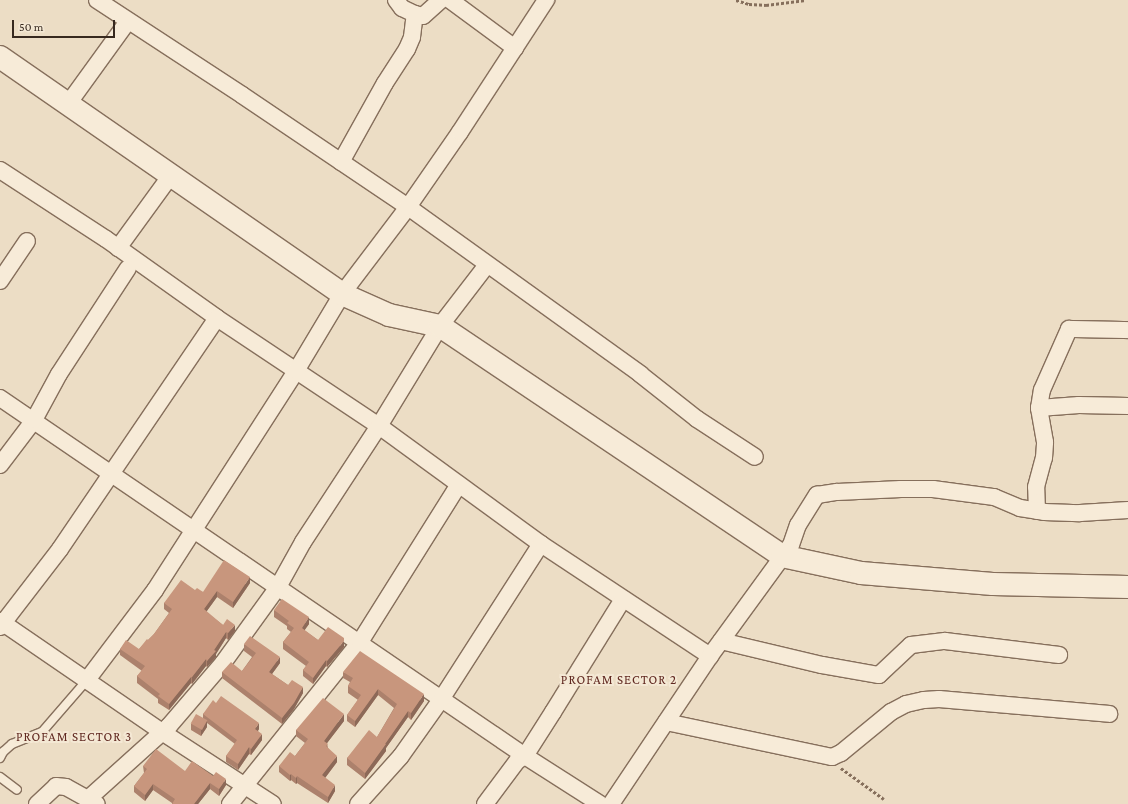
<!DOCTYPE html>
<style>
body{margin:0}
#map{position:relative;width:1128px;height:804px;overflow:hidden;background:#ecddc5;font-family:"Crimson Pro",serif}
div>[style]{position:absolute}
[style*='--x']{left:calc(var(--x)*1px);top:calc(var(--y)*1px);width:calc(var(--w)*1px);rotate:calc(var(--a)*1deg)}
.path>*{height:2.5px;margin-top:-1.25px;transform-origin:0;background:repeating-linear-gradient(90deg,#866f5c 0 3px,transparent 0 5px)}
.roads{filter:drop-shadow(1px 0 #866f5c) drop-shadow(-1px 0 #866f5c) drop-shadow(0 1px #866f5c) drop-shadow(0 -1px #866f5c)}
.lane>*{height:8px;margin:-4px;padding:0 4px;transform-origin:4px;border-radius:4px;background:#f7ebd8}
.street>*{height:16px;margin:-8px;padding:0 8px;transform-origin:8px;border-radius:8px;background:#f7ebd8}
.secondary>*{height:22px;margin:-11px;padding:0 11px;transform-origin:11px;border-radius:11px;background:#f7ebd8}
.wall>*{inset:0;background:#ac816c}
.shaded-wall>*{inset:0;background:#8c6958}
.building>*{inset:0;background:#c8967d;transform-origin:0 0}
span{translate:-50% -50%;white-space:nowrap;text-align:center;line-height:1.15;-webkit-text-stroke:4px #f4e8d4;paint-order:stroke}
.neighbourhood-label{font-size:13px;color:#612921;letter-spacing:1px}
.scale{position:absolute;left:12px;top:20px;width:103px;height:18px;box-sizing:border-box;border:2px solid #37291f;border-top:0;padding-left:5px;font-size:12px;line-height:14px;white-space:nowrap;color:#37291f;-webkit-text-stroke:3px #f4e8d4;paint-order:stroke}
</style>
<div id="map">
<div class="path">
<i style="--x:736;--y:0;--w:14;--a:17"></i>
<i style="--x:749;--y:4;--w:17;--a:3"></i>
<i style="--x:766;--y:5;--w:40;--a:-7.1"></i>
<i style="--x:841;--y:768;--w:53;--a:35.8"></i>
</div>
<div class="roads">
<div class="lane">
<i style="--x:0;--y:758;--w:7;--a:-63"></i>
<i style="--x:3;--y:752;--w:12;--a:-42"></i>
<i style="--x:12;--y:744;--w:32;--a:-22"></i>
<i style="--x:42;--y:732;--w:69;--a:-49.1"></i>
<i style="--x:0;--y:777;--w:21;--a:37"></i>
</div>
<div class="street">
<i style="--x:97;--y:0;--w:173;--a:33.2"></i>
<i style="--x:242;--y:95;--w:200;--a:34"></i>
<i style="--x:408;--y:207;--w:286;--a:35.7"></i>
<i style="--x:640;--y:374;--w:73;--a:38.3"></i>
<i style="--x:697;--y:419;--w:69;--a:33.2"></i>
<i style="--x:396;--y:0;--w:10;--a:53"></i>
<i style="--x:402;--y:8;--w:14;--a:25"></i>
<i style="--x:415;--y:14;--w:8;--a:14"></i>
<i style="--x:423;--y:16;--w:24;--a:-42"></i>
<i style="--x:450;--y:0;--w:81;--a:36.4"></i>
<i style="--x:68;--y:104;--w:102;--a:-54.1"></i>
<i style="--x:341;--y:162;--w:90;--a:-60.9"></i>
<i style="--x:385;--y:83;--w:40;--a:-57.1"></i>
<i style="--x:407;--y:49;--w:13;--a:-67"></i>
<i style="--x:412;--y:37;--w:23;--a:-83"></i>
<i style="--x:0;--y:170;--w:126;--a:33.1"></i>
<i style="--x:106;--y:239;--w:136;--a:35.4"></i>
<i style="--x:217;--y:318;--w:195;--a:33.7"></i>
<i style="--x:379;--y:426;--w:200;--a:36.1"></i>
<i style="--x:541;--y:544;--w:203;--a:33.5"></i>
<i style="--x:118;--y:248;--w:90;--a:-54"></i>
<i style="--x:0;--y:281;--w:48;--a:-56"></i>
<i style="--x:0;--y:398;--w:635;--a:34.29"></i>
<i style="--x:525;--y:756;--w:89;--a:32.6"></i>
<i style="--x:1039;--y:408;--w:40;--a:-4.3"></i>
<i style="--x:1079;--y:405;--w:49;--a:1.2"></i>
<i style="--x:0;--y:465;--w:56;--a:-52.9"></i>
<i style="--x:34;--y:420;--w:52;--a:-61.5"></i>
<i style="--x:59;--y:374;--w:126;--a:-56.9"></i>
<i style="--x:1037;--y:511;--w:24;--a:-92"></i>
<i style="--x:1036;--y:487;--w:30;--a:-75"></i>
<i style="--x:1044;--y:458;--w:16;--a:-86"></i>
<i style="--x:1045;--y:442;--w:35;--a:-100"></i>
<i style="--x:1039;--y:408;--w:18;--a:-81"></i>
<i style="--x:1042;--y:390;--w:67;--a:-66.1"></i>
<i style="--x:1069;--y:329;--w:59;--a:1"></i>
<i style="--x:0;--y:621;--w:196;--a:34.4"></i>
<i style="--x:162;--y:732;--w:132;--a:33"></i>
<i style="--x:0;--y:627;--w:98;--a:-52.4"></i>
<i style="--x:60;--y:549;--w:279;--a:-55.8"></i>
<i style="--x:721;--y:641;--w:104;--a:13.4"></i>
<i style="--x:822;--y:665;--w:58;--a:10"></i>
<i style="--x:879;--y:675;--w:44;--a:-43.2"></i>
<i style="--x:911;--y:645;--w:34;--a:-7"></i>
<i style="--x:945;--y:641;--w:115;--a:7"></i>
<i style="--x:87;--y:680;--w:113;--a:-52.9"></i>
<i style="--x:155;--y:590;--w:260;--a:-57.2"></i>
<i style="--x:296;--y:371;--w:90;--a:-59.1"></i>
<i style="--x:342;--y:294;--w:109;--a:-52.8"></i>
<i style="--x:408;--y:207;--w:91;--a:-55.3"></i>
<i style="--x:460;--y:132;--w:158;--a:-56.9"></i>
<i style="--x:666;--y:722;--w:170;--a:11.9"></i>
<i style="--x:832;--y:757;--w:10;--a:-24"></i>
<i style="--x:841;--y:753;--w:65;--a:-39.4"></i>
<i style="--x:891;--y:712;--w:17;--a:-28"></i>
<i style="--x:906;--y:704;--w:18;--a:-13"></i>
<i style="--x:924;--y:700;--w:15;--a:-4"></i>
<i style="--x:939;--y:699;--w:171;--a:5"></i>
<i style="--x:89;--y:798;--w:108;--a:-42"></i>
<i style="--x:169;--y:726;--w:83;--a:-49.4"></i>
<i style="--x:223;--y:663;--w:94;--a:-54.1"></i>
<i style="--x:278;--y:587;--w:51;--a:-60.9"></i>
<i style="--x:303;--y:542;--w:139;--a:-56.8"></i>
<i style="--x:379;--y:426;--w:117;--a:-58.6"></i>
<i style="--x:440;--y:326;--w:77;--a:-52.4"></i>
<i style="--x:37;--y:804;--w:26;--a:-43"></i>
<i style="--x:56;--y:786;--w:10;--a:6"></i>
<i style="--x:66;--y:787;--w:35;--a:29"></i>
<i style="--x:230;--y:804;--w:208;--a:-51.3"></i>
<i style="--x:360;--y:642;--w:186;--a:-57.9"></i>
<i style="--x:358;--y:804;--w:64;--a:-48.1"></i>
<i style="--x:401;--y:756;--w:71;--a:-54.7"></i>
<i style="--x:442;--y:698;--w:183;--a:-57.3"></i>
<i style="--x:485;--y:804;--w:54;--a:-53.3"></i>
<i style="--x:517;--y:761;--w:9;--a:-32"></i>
<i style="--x:525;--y:756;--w:52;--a:-57.5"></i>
<i style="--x:553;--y:712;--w:133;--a:-58.2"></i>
<i style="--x:611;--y:804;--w:178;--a:-56.2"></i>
<i style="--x:710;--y:656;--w:137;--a:-53.9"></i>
<i style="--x:791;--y:545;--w:21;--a:-71"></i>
<i style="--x:798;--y:525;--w:36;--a:-58"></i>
<i style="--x:817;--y:495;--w:20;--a:-9"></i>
<i style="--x:837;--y:492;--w:64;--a:-2.7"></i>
<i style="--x:901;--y:489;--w:32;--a:0"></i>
<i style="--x:933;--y:489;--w:62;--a:7.5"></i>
<i style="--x:994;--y:497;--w:28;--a:23"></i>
<i style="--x:1020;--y:508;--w:24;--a:9"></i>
<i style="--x:1044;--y:512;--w:36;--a:2"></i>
<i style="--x:1080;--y:513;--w:48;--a:-3.6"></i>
</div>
<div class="secondary">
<i style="--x:0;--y:57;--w:416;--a:34.7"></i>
<i style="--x:342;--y:294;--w:51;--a:24.1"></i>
<i style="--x:389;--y:315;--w:52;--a:12.2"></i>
<i style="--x:440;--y:326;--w:412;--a:33.9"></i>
<i style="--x:782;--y:556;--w:81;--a:12.1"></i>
<i style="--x:861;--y:573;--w:132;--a:4.8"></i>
<i style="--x:993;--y:584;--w:135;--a:1.3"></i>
</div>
</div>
<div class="wall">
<i style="clip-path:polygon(250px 583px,233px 608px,217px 597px,206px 612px,223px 625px,235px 631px,228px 640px,226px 638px,216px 654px,216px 657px,207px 667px,206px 666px,192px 684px,191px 683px,169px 710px,158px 703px,158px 699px,137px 683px,137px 676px,142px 671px,120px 655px,120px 649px,139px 649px,154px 634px,169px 613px,164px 609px,164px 603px,195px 590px,203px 592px)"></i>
<i style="clip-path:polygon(274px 610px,309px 624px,304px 630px,318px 640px,344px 647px,327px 667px,326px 666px,313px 684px,303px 676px,303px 670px,306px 666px,283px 649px,283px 642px,291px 632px,287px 629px,287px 626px,274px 617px)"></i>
<i style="clip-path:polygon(244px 644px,280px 663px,272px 674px,288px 685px,303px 693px,294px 709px,282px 724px,222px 678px,222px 672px,242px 671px,252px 657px,244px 651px)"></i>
<i style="clip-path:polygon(343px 672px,424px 701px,411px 720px,408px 717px,386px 748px,386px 751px,365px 779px,347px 765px,347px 758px,377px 737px,394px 708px,378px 695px,355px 727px,347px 721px,347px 715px,358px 700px,348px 693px,348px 686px,350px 682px,343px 678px)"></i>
<i style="clip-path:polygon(216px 703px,259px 729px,258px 731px,262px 740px,251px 755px,249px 754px,238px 770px,226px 762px,226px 756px,235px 744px,207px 723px,207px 727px,201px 736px,191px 730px,191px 724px,203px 718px,203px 714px)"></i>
<i style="clip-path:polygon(344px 721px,327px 743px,328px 748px,337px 762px,325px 778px,335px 791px,328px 803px,297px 783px,296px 784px,291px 780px,290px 781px,279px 772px,279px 766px,295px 756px,305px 743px,296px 736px,296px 730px)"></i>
<i style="clip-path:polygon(143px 766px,185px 771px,213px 776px,226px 785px,219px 796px,210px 789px,198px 804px,172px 804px,172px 803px,153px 790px,145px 801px,134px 792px,134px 786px,144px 773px)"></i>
</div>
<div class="shaded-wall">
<i style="clip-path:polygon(250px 577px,250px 583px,233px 608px,233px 602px)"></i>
<i style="clip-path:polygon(217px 591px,217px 597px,204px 615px,204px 609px)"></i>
<i style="clip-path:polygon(309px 617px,309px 624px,302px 634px,302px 628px)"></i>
<i style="clip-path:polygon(235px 625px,235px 631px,228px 640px,228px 633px)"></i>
<i style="clip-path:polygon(226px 632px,226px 638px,216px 654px,216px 657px,207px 667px,207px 661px)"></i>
<i style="clip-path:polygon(344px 641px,344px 647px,327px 667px,327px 661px)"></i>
<i style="clip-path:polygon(280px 657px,280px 663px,269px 678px,269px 672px)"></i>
<i style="clip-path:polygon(206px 659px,206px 666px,192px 684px,192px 677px)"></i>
<i style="clip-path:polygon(326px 660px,326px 666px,313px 684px,313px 678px)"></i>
<i style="clip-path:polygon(191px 677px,191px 683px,169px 710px,169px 704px)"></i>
<i style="clip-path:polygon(303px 687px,303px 693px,294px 709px,282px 724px,282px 718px)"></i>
<i style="clip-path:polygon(378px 689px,378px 695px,355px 727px,355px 721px)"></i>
<i style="clip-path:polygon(424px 694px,424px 701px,411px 720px,411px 713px)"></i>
<i style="clip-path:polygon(408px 711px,408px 717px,386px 748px,386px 751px,365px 779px,365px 773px)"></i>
<i style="clip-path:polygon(344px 714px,344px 721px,324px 747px,324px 741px)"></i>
<i style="clip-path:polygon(207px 720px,207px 727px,201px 736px,201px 730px)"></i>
<i style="clip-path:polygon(259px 723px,259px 729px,255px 735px,255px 729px)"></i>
<i style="clip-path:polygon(262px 734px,262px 740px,251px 755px,251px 749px)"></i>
<i style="clip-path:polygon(249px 747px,249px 754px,238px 770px,238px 764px)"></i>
<i style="clip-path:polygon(337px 756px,337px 762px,322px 782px,322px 775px)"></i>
<i style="clip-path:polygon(291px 774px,291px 780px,290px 781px,290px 775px)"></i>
<i style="clip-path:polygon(297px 776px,297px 783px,296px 784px,296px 778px)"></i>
<i style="clip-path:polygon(226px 779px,226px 785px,219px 796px,219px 789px)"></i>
<i style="clip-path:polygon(210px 783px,210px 789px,198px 804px,194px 804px)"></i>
<i style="clip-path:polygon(153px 784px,153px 790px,145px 801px,145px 795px)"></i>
<i style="clip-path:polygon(335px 785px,335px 791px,328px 803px,328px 797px)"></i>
</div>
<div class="building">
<i style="clip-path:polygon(224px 560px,250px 577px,233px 602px,217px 591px,204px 609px,223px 625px,227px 619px,235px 625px,228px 633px,226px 632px,214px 650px,216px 651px,207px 661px,206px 659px,192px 677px,191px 677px,169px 704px,158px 696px,160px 694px,137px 676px,145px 666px,120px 649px,126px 640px,139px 649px,147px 639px,148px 640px,154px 634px,172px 609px,164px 603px,181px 580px,195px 590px,197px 588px,203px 592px)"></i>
<i style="clip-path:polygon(282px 599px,309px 617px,302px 628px,318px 640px,328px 627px,344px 638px,344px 641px,327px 661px,326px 660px,313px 678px,303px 670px,309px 662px,283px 642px,294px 628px,287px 623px,289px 621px,274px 610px)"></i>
<i style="clip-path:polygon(250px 636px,280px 657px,269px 672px,288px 685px,292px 680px,303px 687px,294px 703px,282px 718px,222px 672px,231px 662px,242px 671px,256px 653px,244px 644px)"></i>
<i style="clip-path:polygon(360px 651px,424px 694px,411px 713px,408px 711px,385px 744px,386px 744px,365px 773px,347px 758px,369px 730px,377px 737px,397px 704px,378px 689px,355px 721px,347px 715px,361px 695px,348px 686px,353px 678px,343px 672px)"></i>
<i style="clip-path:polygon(221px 696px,259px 723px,255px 729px,262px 734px,251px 749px,249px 747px,238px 764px,226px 756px,237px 740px,203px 714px,213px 700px,216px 703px)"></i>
<i style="clip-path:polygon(323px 698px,344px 714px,324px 741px,328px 744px,326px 746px,337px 756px,322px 775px,335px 785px,328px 797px,297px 776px,296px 778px,291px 774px,290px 775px,279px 766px,290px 752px,295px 756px,308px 739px,296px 730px)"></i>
<i style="left:196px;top:714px;width:13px;height:11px;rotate:29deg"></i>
<i style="clip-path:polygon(156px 749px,185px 771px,192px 761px,213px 776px,216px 772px,226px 779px,219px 789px,210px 783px,194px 804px,172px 804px,175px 799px,153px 784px,145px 795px,134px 786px,147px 769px,143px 766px)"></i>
</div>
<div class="neighbourhood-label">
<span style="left:619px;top:680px">PROFAM SECTOR 2</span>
<span style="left:74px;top:737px">PROFAM SECTOR 3</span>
</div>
<div class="scale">50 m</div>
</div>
